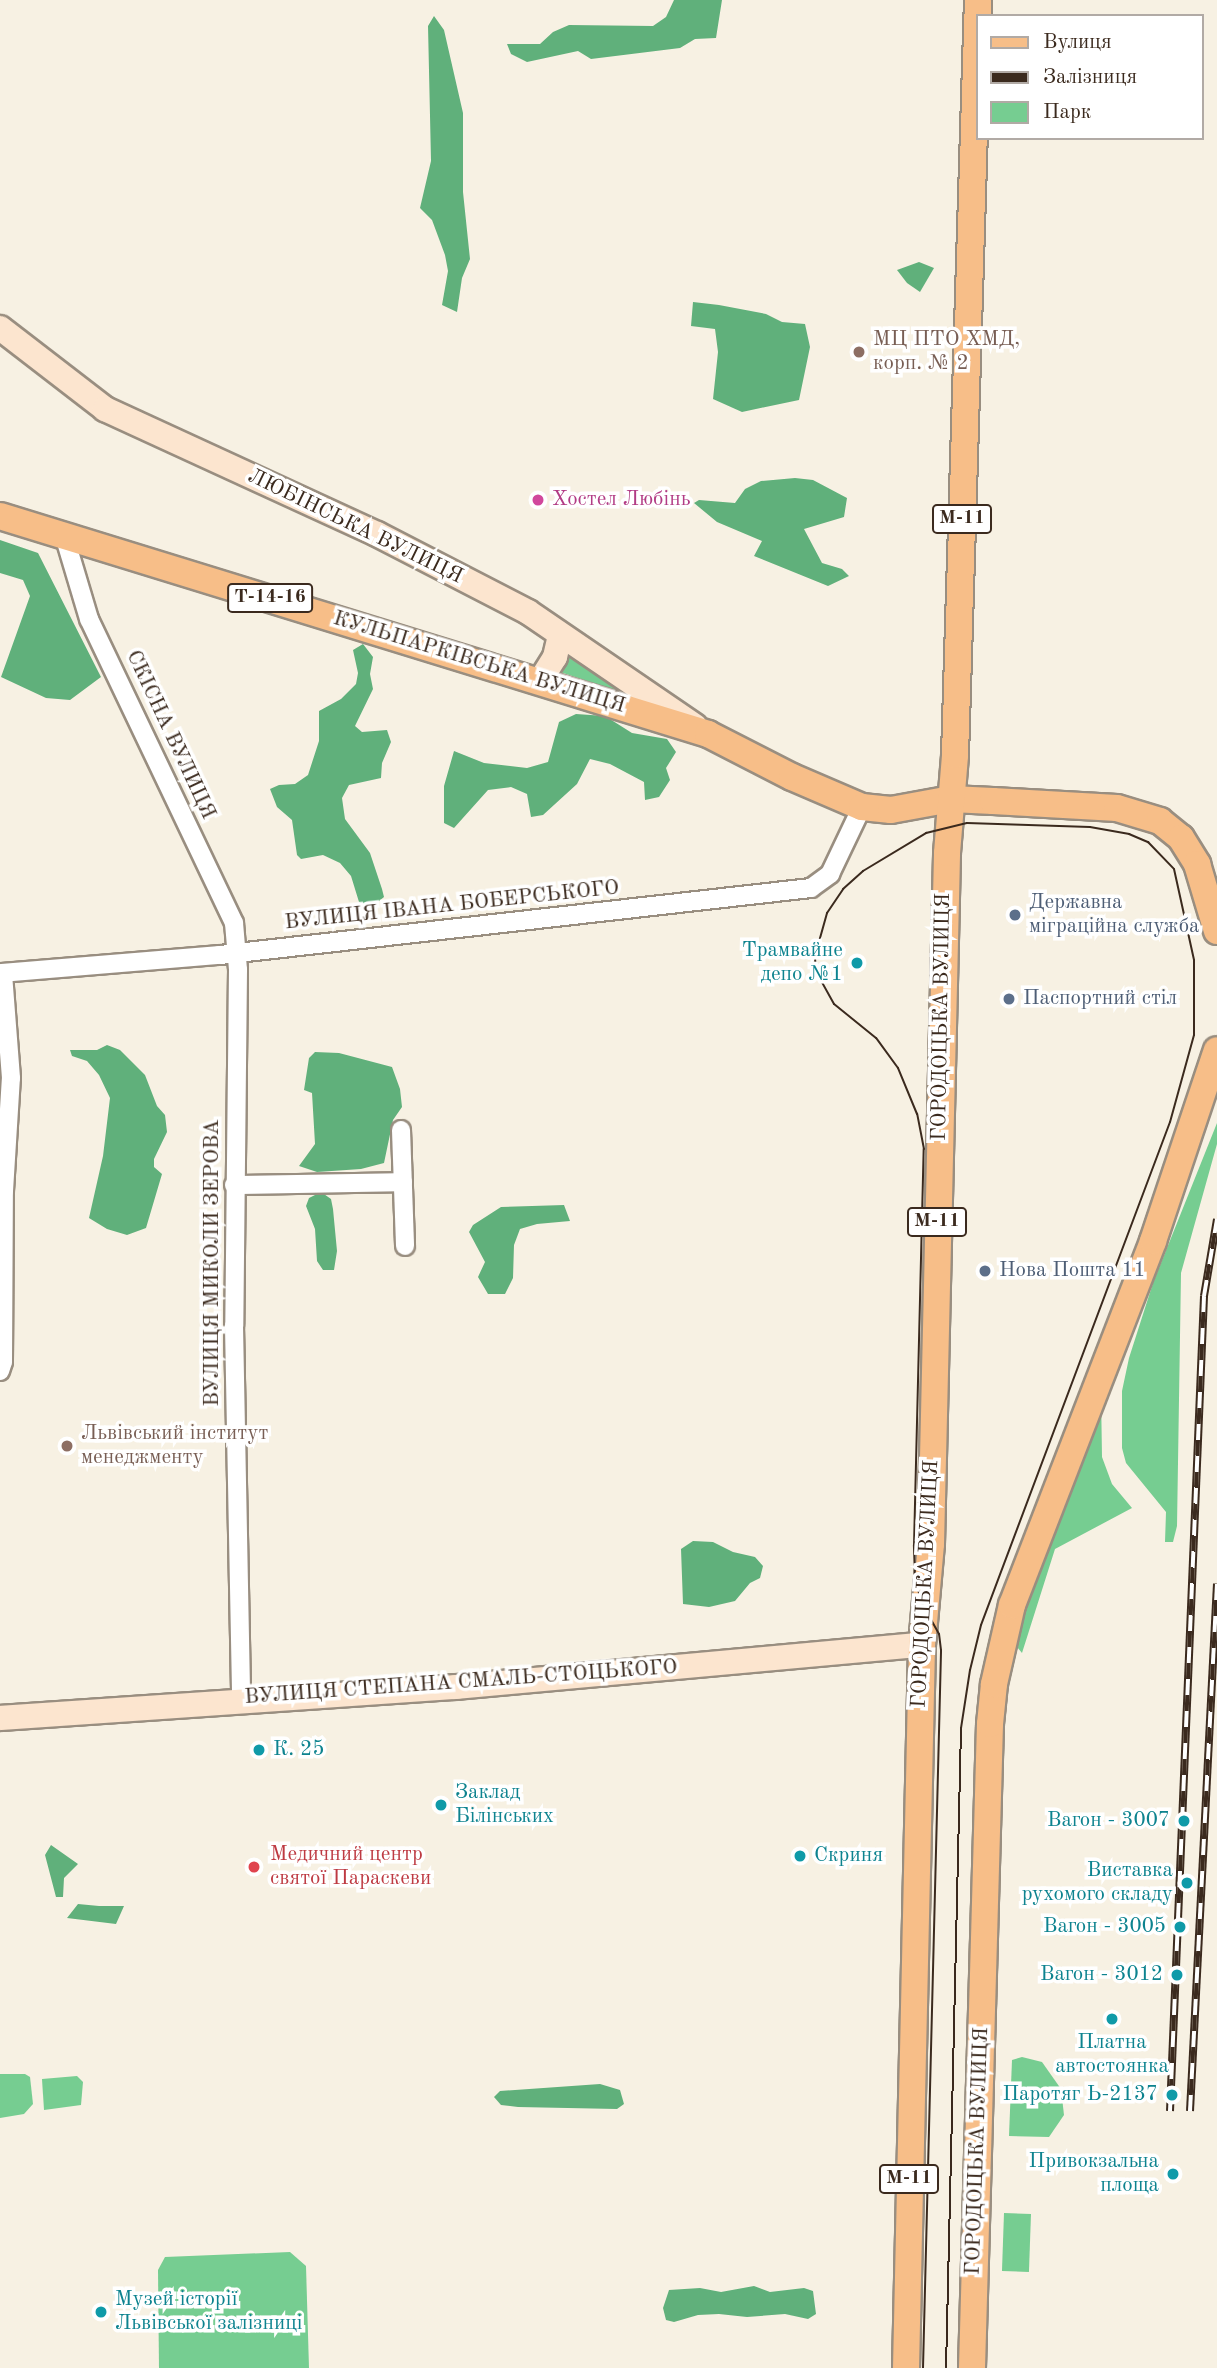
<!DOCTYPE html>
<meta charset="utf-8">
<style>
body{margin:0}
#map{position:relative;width:1217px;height:2368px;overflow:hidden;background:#f7f1e3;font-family:"Old Standard TT",serif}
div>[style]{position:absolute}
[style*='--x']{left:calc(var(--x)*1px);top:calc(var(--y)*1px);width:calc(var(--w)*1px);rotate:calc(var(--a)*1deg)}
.green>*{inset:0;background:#76cd91;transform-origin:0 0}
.forest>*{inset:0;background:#60b07b}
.roads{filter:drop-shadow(2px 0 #998e80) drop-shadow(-2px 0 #998e80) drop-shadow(0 2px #998e80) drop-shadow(0 -2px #998e80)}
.street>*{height:18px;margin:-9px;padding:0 9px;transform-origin:9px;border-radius:9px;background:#fff}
.secondary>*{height:24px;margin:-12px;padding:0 12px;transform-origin:12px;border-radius:12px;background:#fce5cf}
.primary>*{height:26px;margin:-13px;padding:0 13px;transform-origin:13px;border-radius:13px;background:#f7be88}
.tram>*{height:2px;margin:-1px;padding:0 1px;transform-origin:1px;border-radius:1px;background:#3b2a1e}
.rail>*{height:8px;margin-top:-4px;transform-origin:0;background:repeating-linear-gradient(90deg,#fff 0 16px,#3b2a1e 0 32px);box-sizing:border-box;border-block:2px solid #3b2a1e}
.dots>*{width:19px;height:19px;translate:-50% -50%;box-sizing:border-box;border:4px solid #fff;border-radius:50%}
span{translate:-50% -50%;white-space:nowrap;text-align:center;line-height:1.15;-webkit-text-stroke:7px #fff;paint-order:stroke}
.shield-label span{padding:2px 5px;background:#fff;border:2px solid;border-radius:5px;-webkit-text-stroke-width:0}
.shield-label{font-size:19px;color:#3b2a1e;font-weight:700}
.education-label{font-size:21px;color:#785e54}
.left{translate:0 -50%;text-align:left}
.hotel-label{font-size:21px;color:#b23c85}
.street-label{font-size:21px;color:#3b2a1e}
.service-label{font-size:21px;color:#4e5e75}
.culture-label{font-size:21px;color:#0d838f}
.right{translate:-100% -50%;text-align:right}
.health-label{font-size:21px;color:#be3a42}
.legend{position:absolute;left:976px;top:14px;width:228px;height:126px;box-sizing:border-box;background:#fff;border:2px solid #b1aaa5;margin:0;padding:9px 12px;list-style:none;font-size:21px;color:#3b2a1e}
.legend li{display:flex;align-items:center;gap:14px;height:35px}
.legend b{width:35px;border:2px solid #b1aaa5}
</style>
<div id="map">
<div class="green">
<i style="clip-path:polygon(563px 649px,627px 694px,554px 670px)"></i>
<i style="clip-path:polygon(1217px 1123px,1217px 1144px,1181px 1273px,1177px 1526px,1173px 1542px,1165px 1542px,1166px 1512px,1126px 1463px,1122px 1448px,1122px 1391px,1129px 1358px,1153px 1283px)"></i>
<i style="clip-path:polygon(1101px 1393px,1102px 1457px,1112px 1484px,1132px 1508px,1055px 1549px,1022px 1653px,1012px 1641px)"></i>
<i style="clip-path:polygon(1022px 2057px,1042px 2062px,1061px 2089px,1064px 2115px,1049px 2137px,1009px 2136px,1012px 2060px)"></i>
<i style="clip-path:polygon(0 2074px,25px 2074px,30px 2077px,33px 2104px,24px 2114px,0 2118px)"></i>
<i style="clip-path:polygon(77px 2076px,83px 2082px,81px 2105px,44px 2110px,42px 2079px)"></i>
<i style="left:1004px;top:2213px;width:27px;height:58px;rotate:2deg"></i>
<i style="clip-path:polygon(290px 2252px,306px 2266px,309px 2368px,159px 2368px,158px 2270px,165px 2257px)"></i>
</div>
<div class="forest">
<i style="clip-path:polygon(674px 0,722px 0,716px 38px,695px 39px,680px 48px,591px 59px,578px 51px,527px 62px,511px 54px,507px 44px,540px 44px,553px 32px,569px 25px,653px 26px,666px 17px)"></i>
<i style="clip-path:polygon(434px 16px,444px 30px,463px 113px,463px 192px,470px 259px,462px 278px,457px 312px,442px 305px,448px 271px,445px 255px,432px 220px,420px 208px,431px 161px,428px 26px)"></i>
<i style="clip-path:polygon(919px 262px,934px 268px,920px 292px,907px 283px,897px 270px)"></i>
<i style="clip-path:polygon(693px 302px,719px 305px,766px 314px,782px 322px,805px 324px,810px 347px,799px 400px,742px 412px,713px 399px,718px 352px,715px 329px,691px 326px)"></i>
<i style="clip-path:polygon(795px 478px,813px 480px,847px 498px,844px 517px,804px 529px,822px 563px,842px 569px,849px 576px,828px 586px,754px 556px,762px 541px,717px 522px,694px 503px,699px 500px,735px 503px,745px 489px,761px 481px)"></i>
<i style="clip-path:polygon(0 540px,38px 553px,101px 677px,70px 700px,46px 698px,1px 677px,30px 596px,23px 580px,0 573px)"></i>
<i style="clip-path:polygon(363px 644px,373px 657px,370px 674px,373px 689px,355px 726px,362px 732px,387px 730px,391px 742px,382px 763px,381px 778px,349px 785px,342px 798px,345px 819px,370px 853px,382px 889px,384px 897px,379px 901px,365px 905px,359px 902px,351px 876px,340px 863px,323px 855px,301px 859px,297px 855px,292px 820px,277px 807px,270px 789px,279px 785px,295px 784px,308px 775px,319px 741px,319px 711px,341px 699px,356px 684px,358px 673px,353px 650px)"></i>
<i style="clip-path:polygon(576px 714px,605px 716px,632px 733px,667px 739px,676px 752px,666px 768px,670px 780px,659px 797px,645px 800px,644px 782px,610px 764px,590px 759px,577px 784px,543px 815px,531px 817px,527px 794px,511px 787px,488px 790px,454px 828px,444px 823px,444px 786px,454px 751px,484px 763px,527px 768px,548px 762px,559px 722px)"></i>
<i style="clip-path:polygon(107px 1045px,120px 1050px,145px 1075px,157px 1106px,165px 1115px,167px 1132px,154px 1159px,154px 1167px,162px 1174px,146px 1228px,127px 1235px,107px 1229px,89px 1218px,103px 1156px,110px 1098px,99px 1075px,87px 1061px,72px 1056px,70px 1050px,97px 1050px)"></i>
<i style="clip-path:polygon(315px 1052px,339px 1053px,392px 1067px,400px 1089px,402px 1107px,393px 1120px,384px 1163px,361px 1169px,317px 1172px,299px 1166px,315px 1144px,312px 1093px,304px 1090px,309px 1058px)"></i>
<i style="clip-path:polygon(321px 1192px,331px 1199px,333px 1209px,337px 1251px,334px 1270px,323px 1270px,317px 1261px,315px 1229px,306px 1206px,309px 1198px)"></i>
<i style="clip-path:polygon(564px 1205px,570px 1221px,537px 1224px,520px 1229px,514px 1245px,513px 1278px,505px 1294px,488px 1294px,478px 1277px,485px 1262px,469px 1232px,473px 1225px,501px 1207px)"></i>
<i style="clip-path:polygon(693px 1541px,713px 1542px,733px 1552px,755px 1557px,763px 1566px,760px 1578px,750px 1583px,735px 1601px,709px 1607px,683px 1604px,681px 1549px)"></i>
<i style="clip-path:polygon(51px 1845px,78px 1864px,64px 1878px,63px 1897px,56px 1897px,45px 1855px)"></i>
<i style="clip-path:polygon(78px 1904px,99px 1906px,124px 1906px,116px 1924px,67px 1918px)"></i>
<i style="clip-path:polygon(600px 2084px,620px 2090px,624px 2104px,617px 2109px,518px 2107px,501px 2105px,494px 2097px,500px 2091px)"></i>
<i style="clip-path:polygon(754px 2286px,770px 2292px,804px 2288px,813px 2291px,816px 2314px,808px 2319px,785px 2314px,747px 2317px,719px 2314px,698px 2315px,674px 2322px,666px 2320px,663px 2308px,669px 2290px,700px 2288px,721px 2292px)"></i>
</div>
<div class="roads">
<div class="street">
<i style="--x:64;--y:535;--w:88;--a:73.4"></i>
<i style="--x:89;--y:619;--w:337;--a:64.5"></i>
<i style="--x:234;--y:923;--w:47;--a:85.1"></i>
<i style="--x:238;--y:970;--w:356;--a:90.6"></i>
<i style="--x:234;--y:1326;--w:374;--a:88.9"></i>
<i style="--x:0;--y:973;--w:221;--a:-4.7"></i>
<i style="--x:220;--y:955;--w:595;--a:-6.47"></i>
<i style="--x:811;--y:888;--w:24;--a:-36"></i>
<i style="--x:830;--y:874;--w:74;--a:-64.5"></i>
<i style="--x:401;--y:1130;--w:116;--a:88"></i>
<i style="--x:234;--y:1185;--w:169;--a:-1"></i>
<i style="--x:0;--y:1371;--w:9;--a:-72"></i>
<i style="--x:3;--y:1362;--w:171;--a:-89.7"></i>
<i style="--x:4;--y:1191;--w:113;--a:-86.5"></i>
<i style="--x:11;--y:1078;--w:105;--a:-94.4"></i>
</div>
<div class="secondary">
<i style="--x:0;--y:328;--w:133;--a:37.6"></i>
<i style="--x:105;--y:409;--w:299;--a:24.7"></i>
<i style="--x:377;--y:534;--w:170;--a:27.3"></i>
<i style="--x:528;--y:612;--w:202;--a:34.3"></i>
<i style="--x:540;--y:681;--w:28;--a:-58"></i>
<i style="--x:555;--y:657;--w:23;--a:-77"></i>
<i style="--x:0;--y:1718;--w:457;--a:-3.9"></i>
<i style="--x:456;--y:1687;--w:468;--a:-5.2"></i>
</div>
<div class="primary">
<i style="--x:0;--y:516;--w:741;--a:17.11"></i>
<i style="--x:708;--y:734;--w:94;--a:27.1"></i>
<i style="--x:792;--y:777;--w:76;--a:23.2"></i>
<i style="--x:862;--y:807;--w:29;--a:6"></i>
<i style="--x:891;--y:810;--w:61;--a:-10.4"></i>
<i style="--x:951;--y:799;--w:42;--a:2.7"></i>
<i style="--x:993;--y:801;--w:124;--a:3.2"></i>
<i style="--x:1117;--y:808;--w:45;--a:16.8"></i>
<i style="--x:1160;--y:821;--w:27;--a:39"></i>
<i style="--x:1181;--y:838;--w:31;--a:58"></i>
<i style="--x:1197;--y:864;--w:70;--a:73.4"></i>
<i style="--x:906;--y:2368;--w:723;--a:-88.73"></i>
<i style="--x:922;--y:1645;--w:101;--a:-84.9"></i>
<i style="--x:931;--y:1544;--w:691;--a:-88.67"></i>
<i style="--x:947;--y:853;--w:98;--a:-85.3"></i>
<i style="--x:955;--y:755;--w:755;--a:-88.26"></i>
<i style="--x:972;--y:2368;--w:644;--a:-88.4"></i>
<i style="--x:990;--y:1724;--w:40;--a:-84.3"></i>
<i style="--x:994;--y:1684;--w:81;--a:-77.2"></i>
<i style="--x:1012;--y:1605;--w:390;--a:-68.8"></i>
<i style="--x:1153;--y:1241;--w:201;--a:-71.5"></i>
</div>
</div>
<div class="tram">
<i style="--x:923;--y:2368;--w:718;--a:-88.56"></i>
<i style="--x:941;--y:1650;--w:16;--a:-97"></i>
<i style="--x:939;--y:1634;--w:38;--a:-119"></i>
<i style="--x:921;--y:1601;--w:25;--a:-104"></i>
<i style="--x:915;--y:1577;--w:32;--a:-92"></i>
<i style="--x:914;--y:1545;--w:396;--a:-88.6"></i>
<i style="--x:924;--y:1149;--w:36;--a:-101"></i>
<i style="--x:917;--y:1114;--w:50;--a:-112.4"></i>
<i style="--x:898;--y:1068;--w:37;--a:-126"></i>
<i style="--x:876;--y:1038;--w:54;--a:-141"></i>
<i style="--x:834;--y:1004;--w:37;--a:-119"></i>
<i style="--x:816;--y:972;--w:16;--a:-94"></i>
<i style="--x:815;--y:956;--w:45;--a:-74.4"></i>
<i style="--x:827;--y:913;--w:29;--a:-56"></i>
<i style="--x:843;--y:889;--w:27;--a:-42"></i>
<i style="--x:863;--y:871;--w:74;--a:-31.1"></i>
<i style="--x:926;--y:833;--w:42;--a:-13.7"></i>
<i style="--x:967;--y:823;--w:123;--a:1.9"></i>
<i style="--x:1090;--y:827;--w:40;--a:10"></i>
<i style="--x:1129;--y:834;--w:21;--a:23"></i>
<i style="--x:1148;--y:842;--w:37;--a:46"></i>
<i style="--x:1174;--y:869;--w:93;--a:77.6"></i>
<i style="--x:1194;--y:960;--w:75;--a:90"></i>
<i style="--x:1194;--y:1035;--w:90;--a:105.4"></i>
<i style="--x:1170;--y:1122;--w:537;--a:110.59"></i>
<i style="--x:981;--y:1625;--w:46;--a:103.7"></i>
<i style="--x:970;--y:1670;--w:59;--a:98.8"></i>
<i style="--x:961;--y:1728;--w:640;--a:91.34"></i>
</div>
<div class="rail">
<i style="--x:1170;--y:2111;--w:816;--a:-87.61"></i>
<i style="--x:1204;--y:1296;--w:78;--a:-80.4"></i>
<i style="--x:1190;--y:2111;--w:528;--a:-87.07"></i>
</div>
<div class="dots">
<i style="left:859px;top:352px;background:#8d6e63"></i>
<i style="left:538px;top:500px;background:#d1479c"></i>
<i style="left:1015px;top:915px;background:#5c6f8a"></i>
<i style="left:857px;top:963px;background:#0f9aa8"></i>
<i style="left:1009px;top:999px;background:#5c6f8a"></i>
<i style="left:985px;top:1271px;background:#5c6f8a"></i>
<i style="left:67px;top:1446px;background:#8d6e63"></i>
<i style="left:259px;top:1750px;background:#0f9aa8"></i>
<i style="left:441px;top:1805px;background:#0f9aa8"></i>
<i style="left:1184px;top:1821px;background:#0f9aa8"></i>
<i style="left:800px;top:1856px;background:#0f9aa8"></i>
<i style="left:254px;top:1867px;background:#e0444e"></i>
<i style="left:1187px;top:1883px;background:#0f9aa8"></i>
<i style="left:1180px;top:1927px;background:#0f9aa8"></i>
<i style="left:1177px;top:1975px;background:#0f9aa8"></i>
<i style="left:1112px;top:2019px;background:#0f9aa8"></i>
<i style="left:1172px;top:2095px;background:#0f9aa8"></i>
<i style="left:1173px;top:2174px;background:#0f9aa8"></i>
<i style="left:101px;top:2312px;background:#0f9aa8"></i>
</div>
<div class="shield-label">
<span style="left:962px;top:519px">М-11</span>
<span style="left:270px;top:598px">Т-14-16</span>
<span style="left:937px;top:1222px">М-11</span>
<span style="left:909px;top:2179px">М-11</span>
</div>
<div class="education-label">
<span class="left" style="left:873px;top:352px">МЦ ПТО ХМД,<br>корп. № 2</span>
<span class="left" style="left:81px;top:1446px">Львівський інститут<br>менеджменту</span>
</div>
<div class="hotel-label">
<span class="left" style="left:552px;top:500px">Хостел Любінь</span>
</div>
<div class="street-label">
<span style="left:355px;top:527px;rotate:26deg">ЛЮБІНСЬКА ВУЛИЦЯ</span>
<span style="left:479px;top:663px;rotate:17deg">КУЛЬПАРКІВСЬКА ВУЛИЦЯ</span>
<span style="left:170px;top:735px;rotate:65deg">СКІСНА ВУЛИЦЯ</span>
<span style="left:452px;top:906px;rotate:-6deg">ВУЛИЦЯ ІВАНА БОБЕРСЬКОГО</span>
<span style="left:942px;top:1017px;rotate:-89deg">ГОРОДОЦЬКА ВУЛИЦЯ</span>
<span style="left:213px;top:1263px;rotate:-90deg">ВУЛИЦЯ МИКОЛИ ЗЕРОВА</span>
<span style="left:926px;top:1584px;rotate:-87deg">ГОРОДОЦЬКА ВУЛИЦЯ</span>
<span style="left:461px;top:1683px;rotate:-4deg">ВУЛИЦЯ СТЕПАНА СМАЛЬ-СТОЦЬКОГО</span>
<span style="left:978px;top:2151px;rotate:-88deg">ГОРОДОЦЬКА ВУЛИЦЯ</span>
</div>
<div class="service-label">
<span class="left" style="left:1029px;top:915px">Державна<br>міграційна служба</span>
<span class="left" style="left:1023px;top:999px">Паспортний стіл</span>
<span class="left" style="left:999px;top:1271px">Нова Пошта 11</span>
</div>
<div class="culture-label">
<span class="right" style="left:843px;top:963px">Трамвайне<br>депо №1</span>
<span class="left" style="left:273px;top:1750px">К. 25</span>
<span class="left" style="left:455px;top:1805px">Заклад<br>Білінських</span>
<span class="right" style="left:1170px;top:1821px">Вагон - 3007</span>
<span class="left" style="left:814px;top:1856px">Скриня</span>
<span class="right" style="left:1173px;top:1883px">Виставка<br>рухомого складу</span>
<span class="right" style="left:1166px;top:1927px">Вагон - 3005</span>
<span class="right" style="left:1163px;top:1975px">Вагон - 3012</span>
<span style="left:1112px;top:2055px">Платна<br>автостоянка</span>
<span class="right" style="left:1158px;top:2095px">Паротяг Ь-2137</span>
<span class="right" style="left:1159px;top:2174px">Привокзальна<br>площа</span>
<span class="left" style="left:115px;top:2312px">Музей історії<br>Львівської залізниці</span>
</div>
<div class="health-label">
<span class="left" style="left:270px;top:1867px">Медичний центр<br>святої Параскеви</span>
</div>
<ul class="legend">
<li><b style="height:9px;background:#f7be88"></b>Вулиця</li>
<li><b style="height:9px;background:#3b2a1e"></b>Залізниця</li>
<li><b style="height:19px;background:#76cd91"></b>Парк</li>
</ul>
</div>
